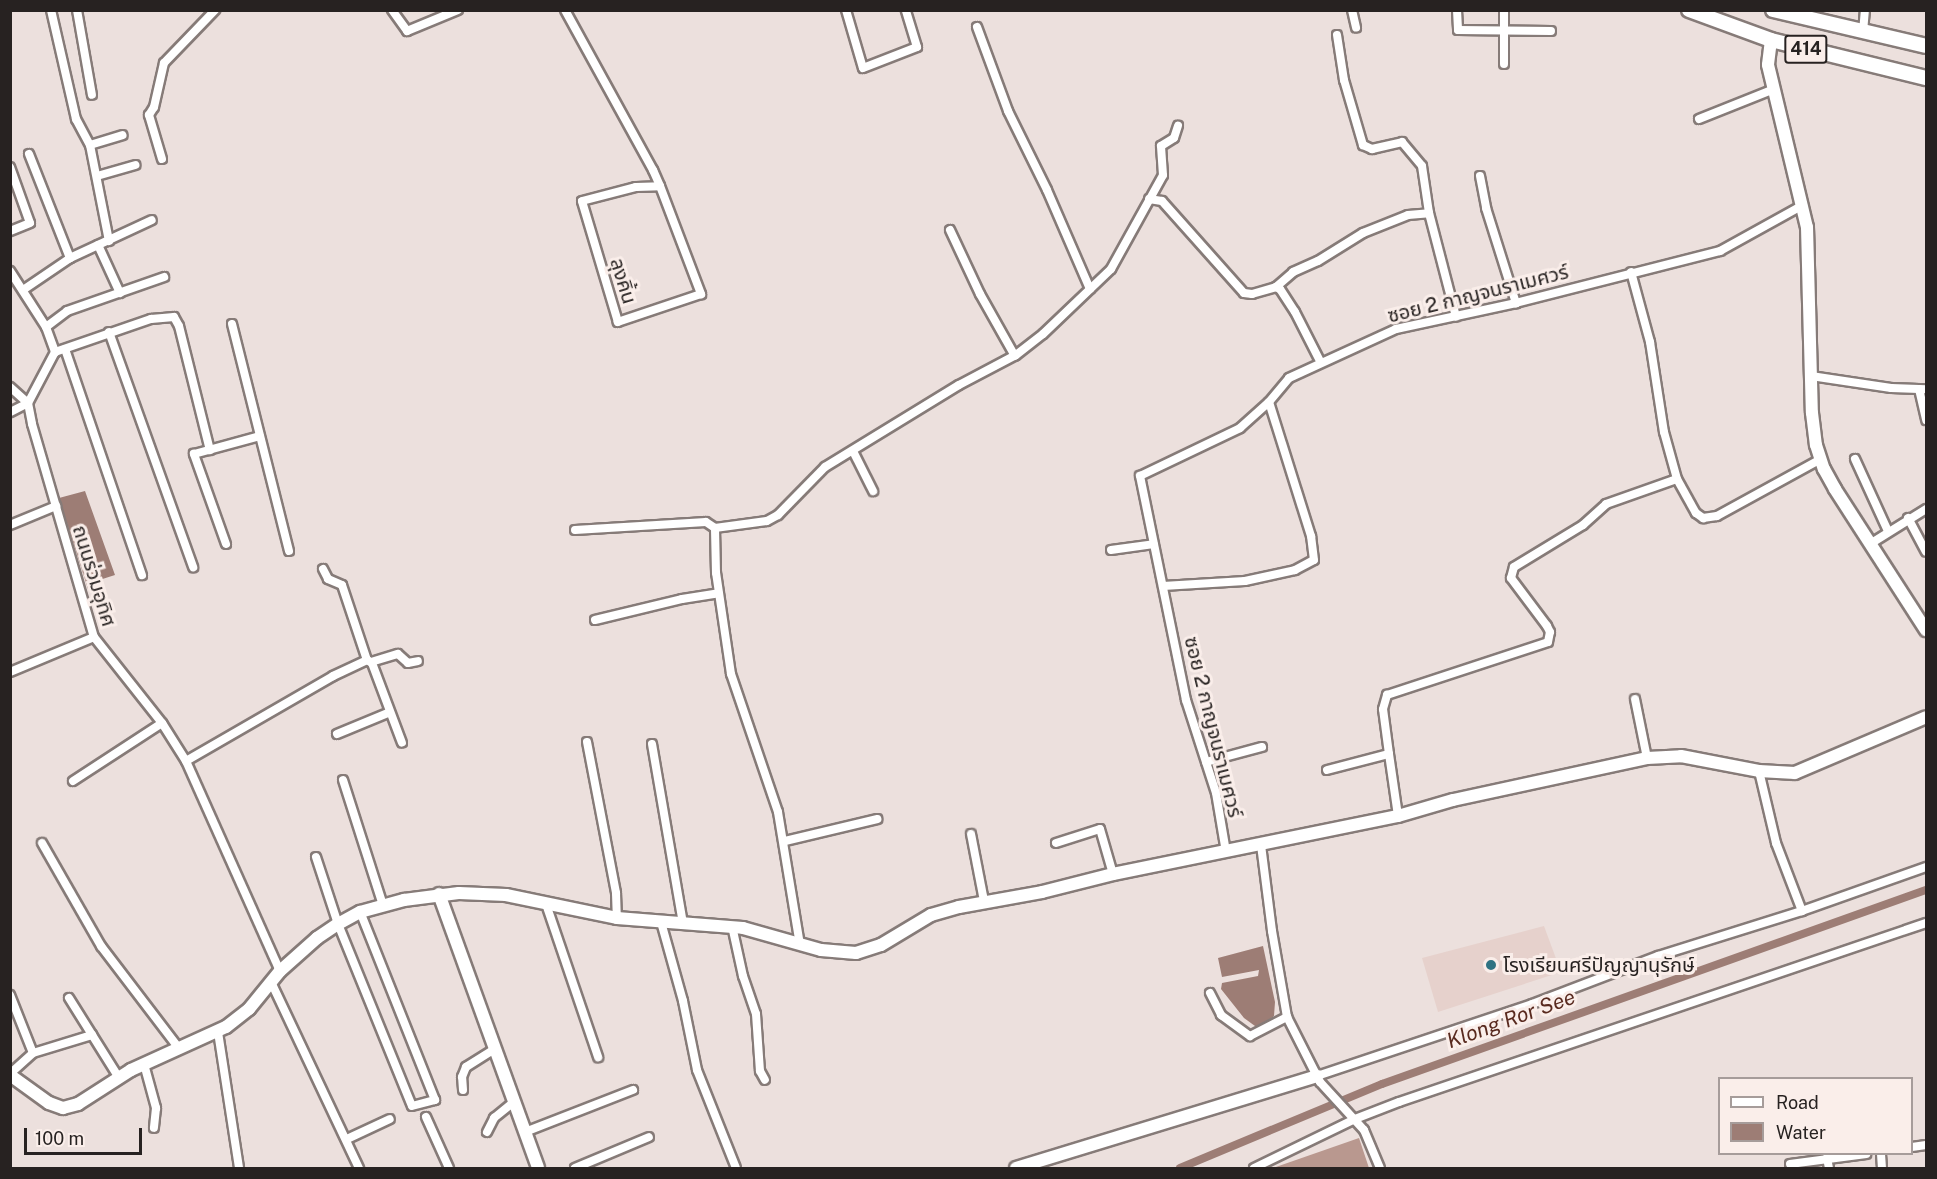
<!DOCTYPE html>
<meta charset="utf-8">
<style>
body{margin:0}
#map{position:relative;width:1937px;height:1179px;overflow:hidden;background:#ece0dd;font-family:"Public Sans","Noto Sans Thai",sans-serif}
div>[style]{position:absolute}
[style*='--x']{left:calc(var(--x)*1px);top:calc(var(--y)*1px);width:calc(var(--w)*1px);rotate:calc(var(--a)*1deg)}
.built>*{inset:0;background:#e6d1cc}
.forest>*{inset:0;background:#b9988f}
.water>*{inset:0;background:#9d7d75}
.canal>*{height:8px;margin:-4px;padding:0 4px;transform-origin:4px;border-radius:4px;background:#9d7d75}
.roads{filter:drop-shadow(2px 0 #867b78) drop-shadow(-2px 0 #867b78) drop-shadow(0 2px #867b78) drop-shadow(0 -2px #867b78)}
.street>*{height:8px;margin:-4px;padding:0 4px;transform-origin:4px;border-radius:4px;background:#fff}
.secondary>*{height:12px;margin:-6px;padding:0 6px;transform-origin:6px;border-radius:6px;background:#fff}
.primary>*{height:14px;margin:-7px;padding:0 7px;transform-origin:7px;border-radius:7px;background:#fff}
.dots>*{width:16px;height:16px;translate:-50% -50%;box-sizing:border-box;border:3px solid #faeeea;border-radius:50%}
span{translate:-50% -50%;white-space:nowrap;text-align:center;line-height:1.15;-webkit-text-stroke:6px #faeeea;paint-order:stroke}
.shield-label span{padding:2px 4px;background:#faeeea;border:2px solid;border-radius:4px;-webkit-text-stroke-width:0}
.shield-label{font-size:18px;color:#272221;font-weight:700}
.street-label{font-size:20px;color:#272221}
.poi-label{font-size:20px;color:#272221}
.left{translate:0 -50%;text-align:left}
.water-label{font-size:21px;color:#592a1f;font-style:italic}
.frame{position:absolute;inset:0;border:12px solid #272221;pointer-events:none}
.legend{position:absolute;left:1718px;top:1077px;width:195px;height:78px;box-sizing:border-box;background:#faeeea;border:2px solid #a69c9a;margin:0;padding:8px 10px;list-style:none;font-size:18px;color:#272221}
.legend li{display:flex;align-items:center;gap:12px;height:30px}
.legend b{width:30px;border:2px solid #a69c9a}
.scale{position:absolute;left:24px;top:1128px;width:118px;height:27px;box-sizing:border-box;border:3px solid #272221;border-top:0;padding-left:8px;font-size:18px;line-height:21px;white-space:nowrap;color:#272221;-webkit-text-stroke:4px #faeeea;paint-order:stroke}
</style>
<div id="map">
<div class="built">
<i style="clip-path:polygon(1544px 926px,1561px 972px,1438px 1012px,1422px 958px)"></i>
</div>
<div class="forest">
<i style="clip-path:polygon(1359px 1138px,1369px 1168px,1273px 1168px)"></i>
</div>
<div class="water">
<i style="clip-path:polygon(85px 491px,115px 575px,93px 582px,95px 587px,88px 589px,59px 498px)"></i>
<i style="clip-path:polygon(1263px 946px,1275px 1002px,1274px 1016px,1262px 1026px,1255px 1026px,1244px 1018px,1221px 989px,1222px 983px,1258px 976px,1259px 970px,1222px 977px,1218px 958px)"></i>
</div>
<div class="canal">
<i style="--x:1180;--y:1168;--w:219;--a:-22.6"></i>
<i style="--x:1382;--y:1084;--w:578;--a:-19.63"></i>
</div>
<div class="roads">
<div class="street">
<i style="--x:51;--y:10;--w:112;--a:77.1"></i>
<i style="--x:76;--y:119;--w:30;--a:62"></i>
<i style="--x:90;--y:145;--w:98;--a:78.8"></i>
<i style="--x:77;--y:10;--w:86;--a:80"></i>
<i style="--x:392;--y:10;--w:26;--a:54"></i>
<i style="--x:407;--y:31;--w:55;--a:-22.4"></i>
<i style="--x:565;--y:10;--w:183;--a:61.2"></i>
<i style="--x:653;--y:170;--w:17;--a:66"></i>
<i style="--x:660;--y:186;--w:116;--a:69.2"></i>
<i style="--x:701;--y:294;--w:88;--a:161.4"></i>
<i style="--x:618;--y:322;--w:126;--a:-106.6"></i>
<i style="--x:582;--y:201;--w:56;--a:-14.5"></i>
<i style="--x:636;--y:187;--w:24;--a:-2"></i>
<i style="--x:846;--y:10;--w:60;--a:73.7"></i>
<i style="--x:863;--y:68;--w:58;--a:-21.3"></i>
<i style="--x:917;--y:47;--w:39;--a:-107"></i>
<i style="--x:1352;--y:10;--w:18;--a:77"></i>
<i style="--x:1457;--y:10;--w:20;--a:87"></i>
<i style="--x:1458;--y:30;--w:93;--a:0.6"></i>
<i style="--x:977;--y:27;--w:90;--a:69.7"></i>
<i style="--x:1008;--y:111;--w:88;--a:63.7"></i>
<i style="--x:1047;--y:190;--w:108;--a:66.5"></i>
<i style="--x:1863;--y:32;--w:22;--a:-85"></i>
<i style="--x:1337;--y:35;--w:46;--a:81.2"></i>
<i style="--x:1344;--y:80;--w:68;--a:73.7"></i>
<i style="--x:1363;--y:145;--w:10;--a:24"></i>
<i style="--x:1372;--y:149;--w:31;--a:-13"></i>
<i style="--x:1402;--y:142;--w:31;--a:50"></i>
<i style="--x:1422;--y:166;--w:48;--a:81.5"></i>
<i style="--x:1429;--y:213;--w:107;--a:75.4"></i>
<i style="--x:1504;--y:64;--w:54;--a:-90"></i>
<i style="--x:1699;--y:119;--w:81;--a:-21.8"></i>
<i style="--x:90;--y:145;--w:34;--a:-17"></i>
<i style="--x:29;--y:154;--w:112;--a:68.5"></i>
<i style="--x:162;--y:159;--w:46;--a:-106.5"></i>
<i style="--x:149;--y:115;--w:9;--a:-58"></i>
<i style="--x:154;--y:107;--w:45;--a:-77.2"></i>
<i style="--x:164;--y:63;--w:74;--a:-46.1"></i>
<i style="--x:10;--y:167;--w:59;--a:70.3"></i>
<i style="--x:30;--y:223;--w:22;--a:158"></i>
<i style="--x:97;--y:176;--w:40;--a:-16"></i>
<i style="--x:1480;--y:176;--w:33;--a:79"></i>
<i style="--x:1486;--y:208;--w:100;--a:72.5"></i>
<i style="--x:1149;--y:199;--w:13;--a:9"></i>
<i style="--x:1162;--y:201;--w:123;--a:48.3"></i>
<i style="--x:1244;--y:293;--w:8;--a:7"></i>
<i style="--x:1252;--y:294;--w:25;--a:-16"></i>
<i style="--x:1276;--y:287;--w:4;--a:27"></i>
<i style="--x:1280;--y:289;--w:27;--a:57"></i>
<i style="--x:1295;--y:312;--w:57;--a:63"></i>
<i style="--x:950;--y:230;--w:71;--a:64.9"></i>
<i style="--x:980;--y:294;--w:71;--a:60.6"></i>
<i style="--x:98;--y:245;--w:53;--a:65.4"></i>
<i style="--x:10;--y:271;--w:67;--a:57.3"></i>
<i style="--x:46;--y:327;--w:27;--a:70"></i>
<i style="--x:55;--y:352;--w:58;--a:117.9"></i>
<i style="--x:28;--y:403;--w:21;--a:79"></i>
<i style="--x:32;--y:424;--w:222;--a:73.8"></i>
<i style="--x:94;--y:637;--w:110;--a:51.7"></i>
<i style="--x:162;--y:723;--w:45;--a:57.7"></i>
<i style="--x:186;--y:761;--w:230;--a:65.9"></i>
<i style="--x:1631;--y:272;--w:73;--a:74.8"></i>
<i style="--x:1650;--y:342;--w:91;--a:81.2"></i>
<i style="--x:1664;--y:432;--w:49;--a:74.5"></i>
<i style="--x:1677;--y:479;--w:39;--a:61"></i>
<i style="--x:1696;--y:513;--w:9;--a:36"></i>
<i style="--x:1703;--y:518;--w:14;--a:-8"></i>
<i style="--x:1717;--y:516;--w:119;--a:-28.7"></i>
<i style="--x:1276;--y:287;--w:23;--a:-41"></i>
<i style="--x:1293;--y:272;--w:27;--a:-24"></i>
<i style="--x:1318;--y:261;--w:53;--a:-31.9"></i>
<i style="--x:1363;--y:233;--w:48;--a:-21.8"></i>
<i style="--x:1408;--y:215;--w:21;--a:-5"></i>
<i style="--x:23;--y:290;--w:57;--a:-34.2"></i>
<i style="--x:70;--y:258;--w:90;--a:-24.9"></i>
<i style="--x:232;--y:324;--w:234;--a:75.9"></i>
<i style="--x:46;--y:327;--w:26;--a:-37"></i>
<i style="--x:67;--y:311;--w:103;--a:-19.3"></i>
<i style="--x:109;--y:332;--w:250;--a:70.3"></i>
<i style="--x:65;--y:349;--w:239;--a:71.2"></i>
<i style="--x:55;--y:352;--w:102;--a:-19"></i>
<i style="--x:151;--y:319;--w:23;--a:-5"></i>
<i style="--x:174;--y:317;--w:10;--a:61"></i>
<i style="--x:179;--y:326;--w:128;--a:76"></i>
<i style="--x:1811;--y:376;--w:81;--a:8.5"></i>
<i style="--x:1891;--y:388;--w:35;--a:2"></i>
<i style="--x:10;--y:387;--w:24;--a:42"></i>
<i style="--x:28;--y:403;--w:20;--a:153"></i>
<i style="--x:1919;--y:389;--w:32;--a:77"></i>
<i style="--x:853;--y:451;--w:45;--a:63.4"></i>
<i style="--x:1855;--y:459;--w:79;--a:65.4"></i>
<i style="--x:1908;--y:518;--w:38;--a:62"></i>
<i style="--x:10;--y:525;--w:50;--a:-22.4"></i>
<i style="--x:575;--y:530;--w:131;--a:-3.5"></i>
<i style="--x:706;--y:522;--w:11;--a:34"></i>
<i style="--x:226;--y:544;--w:96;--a:-109.6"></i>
<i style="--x:194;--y:454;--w:68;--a:-15.3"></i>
<i style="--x:1870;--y:544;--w:66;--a:-32"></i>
<i style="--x:1111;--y:550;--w:43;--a:-7.9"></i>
<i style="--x:323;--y:569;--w:11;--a:63"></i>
<i style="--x:328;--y:579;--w:15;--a:23"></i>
<i style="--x:342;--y:585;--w:79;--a:71.6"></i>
<i style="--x:1163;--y:586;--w:82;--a:-3.5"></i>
<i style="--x:1245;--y:581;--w:51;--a:-12.4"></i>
<i style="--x:1295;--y:570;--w:21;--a:-28"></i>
<i style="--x:1314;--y:560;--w:24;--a:-97"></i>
<i style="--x:1311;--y:536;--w:140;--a:-107.4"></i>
<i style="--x:595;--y:620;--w:89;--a:-13.6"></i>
<i style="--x:682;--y:599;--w:37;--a:-9"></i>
<i style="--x:371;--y:662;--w:28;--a:-17"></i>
<i style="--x:398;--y:654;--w:13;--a:42"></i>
<i style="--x:408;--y:663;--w:10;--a:-11"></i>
<i style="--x:10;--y:672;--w:91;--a:-22.6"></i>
<i style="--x:1635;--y:699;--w:60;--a:78.5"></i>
<i style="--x:337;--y:734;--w:57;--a:-22.5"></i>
<i style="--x:587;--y:742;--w:154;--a:79.1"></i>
<i style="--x:616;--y:893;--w:25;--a:88"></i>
<i style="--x:652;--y:744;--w:183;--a:80.2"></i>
<i style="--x:1389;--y:754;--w:45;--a:-97.6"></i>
<i style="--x:1383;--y:709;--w:15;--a:-74"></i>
<i style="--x:1387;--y:695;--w:169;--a:-18.2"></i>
<i style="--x:1548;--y:642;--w:10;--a:-79"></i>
<i style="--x:1550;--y:632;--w:7;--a:-117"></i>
<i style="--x:1547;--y:626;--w:60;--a:-126.9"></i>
<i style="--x:1511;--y:578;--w:11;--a:-75"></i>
<i style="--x:1514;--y:567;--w:81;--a:-31.3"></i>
<i style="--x:1583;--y:525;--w:31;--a:-42"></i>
<i style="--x:1606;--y:504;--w:75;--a:-19.4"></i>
<i style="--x:186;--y:761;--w:170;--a:-30"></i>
<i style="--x:333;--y:676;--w:38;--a:-25"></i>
<i style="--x:367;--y:660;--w:6;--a:31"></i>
<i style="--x:372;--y:663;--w:85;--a:69.4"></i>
<i style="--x:1206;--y:762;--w:58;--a:-15"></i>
<i style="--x:1327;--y:770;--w:64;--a:-14.5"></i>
<i style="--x:1389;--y:754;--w:63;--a:81.7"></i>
<i style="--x:1759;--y:771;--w:74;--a:76.7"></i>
<i style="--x:1776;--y:843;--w:73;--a:69.1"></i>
<i style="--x:343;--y:780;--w:131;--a:72.3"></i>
<i style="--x:73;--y:781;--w:106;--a:-33.1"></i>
<i style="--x:971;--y:834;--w:68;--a:79"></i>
<i style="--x:785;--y:841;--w:95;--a:-13.4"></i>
<i style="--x:42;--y:843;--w:119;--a:60.2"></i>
<i style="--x:101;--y:946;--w:127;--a:52.7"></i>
<i style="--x:1056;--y:843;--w:46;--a:-17.7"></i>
<i style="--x:1100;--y:829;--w:47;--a:73.9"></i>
<i style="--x:1261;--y:845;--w:87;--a:82.7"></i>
<i style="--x:1272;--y:931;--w:87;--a:80.1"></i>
<i style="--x:1287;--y:1017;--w:73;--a:63.1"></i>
<i style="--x:1320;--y:1082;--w:65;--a:47.5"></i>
<i style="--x:1364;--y:1130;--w:41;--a:67.2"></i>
<i style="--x:1226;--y:852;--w:60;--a:-99.6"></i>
<i style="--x:1216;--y:793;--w:98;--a:-107.9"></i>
<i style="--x:1186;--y:700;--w:229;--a:-101.6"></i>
<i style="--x:1140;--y:476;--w:111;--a:-25.6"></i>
<i style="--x:1240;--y:428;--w:39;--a:-42"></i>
<i style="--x:1269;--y:402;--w:31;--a:-50"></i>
<i style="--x:1289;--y:378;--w:118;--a:-24.6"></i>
<i style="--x:1396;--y:329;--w:123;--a:-12.2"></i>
<i style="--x:1516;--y:303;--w:211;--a:-14.3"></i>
<i style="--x:1720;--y:251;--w:95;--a:-29"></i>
<i style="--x:316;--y:857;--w:71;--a:71.8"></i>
<i style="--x:338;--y:924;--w:196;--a:67.9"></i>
<i style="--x:412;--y:1106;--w:24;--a:-15"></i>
<i style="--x:435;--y:1100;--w:202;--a:-111.7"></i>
<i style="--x:546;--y:904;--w:162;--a:71.2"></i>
<i style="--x:661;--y:922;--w:82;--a:74.4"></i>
<i style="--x:683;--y:1001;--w:70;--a:78.5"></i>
<i style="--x:697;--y:1070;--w:105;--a:68.3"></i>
<i style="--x:732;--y:926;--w:51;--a:77.6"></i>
<i style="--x:743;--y:976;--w:40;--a:71.1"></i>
<i style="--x:756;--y:1014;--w:57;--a:86"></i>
<i style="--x:760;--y:1071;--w:10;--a:61"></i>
<i style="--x:800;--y:945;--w:135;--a:-99.4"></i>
<i style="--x:778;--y:812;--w:146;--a:-108.8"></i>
<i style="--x:731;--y:674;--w:102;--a:-98.4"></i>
<i style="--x:716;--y:573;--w:45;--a:-91.3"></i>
<i style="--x:715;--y:528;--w:52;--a:-7.7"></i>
<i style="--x:767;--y:521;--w:13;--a:-29"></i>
<i style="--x:778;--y:515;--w:67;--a:-45.6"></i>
<i style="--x:825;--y:467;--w:157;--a:-31.5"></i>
<i style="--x:959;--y:385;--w:64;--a:-27.8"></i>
<i style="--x:1016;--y:355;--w:34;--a:-38"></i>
<i style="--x:1043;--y:334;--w:94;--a:-43.7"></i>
<i style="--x:1111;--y:269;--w:107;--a:-61"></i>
<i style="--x:1163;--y:175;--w:29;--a:-94"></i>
<i style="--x:1161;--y:146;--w:15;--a:-32"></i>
<i style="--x:1174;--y:138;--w:13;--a:-72"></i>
<i style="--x:272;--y:984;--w:204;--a:64.7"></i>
<i style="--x:1210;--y:993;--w:25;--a:63"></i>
<i style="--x:1221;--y:1015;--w:36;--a:36"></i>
<i style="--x:1250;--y:1036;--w:42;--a:-27.2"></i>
<i style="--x:10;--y:995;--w:62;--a:68.4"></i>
<i style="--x:33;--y:1053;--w:31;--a:138"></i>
<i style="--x:69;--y:998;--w:94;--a:58"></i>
<i style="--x:218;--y:1032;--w:138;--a:81.2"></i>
<i style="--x:33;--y:1053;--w:62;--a:-17"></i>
<i style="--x:144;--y:1064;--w:46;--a:74.7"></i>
<i style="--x:156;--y:1108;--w:20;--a:96"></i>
<i style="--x:1317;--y:1076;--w:227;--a:-18.5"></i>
<i style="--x:1532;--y:1004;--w:135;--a:-20.9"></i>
<i style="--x:1658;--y:956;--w:151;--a:-17.4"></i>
<i style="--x:1802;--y:911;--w:132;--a:-19.5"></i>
<i style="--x:463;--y:1090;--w:13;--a:-94"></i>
<i style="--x:462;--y:1077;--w:11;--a:-68"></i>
<i style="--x:466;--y:1067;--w:34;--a:-32"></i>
<i style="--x:426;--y:1117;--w:56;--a:65.7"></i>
<i style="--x:487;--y:1132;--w:16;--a:-63"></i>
<i style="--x:494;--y:1118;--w:26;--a:-39"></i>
<i style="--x:525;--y:1132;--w:116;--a:-21.3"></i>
<i style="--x:347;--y:1139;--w:47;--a:-24.9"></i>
<i style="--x:1912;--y:1147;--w:14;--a:-8"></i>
<i style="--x:1881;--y:1154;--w:14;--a:86"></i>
<i style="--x:1827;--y:1158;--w:10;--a:79"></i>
<i style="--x:1790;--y:1164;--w:77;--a:-7.5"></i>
<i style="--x:575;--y:1168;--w:80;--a:-22.7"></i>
<i style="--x:1254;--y:1168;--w:112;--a:-25.9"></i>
<i style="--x:1355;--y:1119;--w:47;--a:-21.1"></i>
<i style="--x:1399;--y:1102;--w:557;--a:-18.76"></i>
</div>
<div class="secondary">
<i style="--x:1771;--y:40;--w:25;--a:97"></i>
<i style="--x:1768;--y:65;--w:167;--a:76.5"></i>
<i style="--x:1807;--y:227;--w:186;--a:88.5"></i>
<i style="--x:1812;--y:413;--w:32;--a:83"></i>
<i style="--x:1816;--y:445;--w:25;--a:72"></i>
<i style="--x:1824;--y:469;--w:23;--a:61"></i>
<i style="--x:1835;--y:489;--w:168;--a:57.2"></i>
<i style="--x:439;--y:894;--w:291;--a:70.1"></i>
<i style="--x:10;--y:1075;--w:48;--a:35.7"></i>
<i style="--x:49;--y:1103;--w:15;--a:20"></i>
<i style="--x:63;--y:1108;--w:16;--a:-15"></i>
<i style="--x:78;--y:1104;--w:63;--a:-32.7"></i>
<i style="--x:131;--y:1070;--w:104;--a:-24.4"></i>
<i style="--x:226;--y:1027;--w:29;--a:-38"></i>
<i style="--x:249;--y:1009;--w:49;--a:-50.8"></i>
<i style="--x:280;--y:971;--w:50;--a:-41.7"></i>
<i style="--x:317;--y:938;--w:25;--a:-34"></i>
<i style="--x:338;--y:924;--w:25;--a:-29"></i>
<i style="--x:360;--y:912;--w:46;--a:-15.3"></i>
<i style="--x:404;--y:900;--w:55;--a:-7.3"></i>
<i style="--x:459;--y:893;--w:47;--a:2.4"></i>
<i style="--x:506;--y:895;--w:113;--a:11.7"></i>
<i style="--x:617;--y:918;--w:126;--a:4.5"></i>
<i style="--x:743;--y:928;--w:81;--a:15.8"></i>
<i style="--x:821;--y:950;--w:35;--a:5"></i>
<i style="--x:856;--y:953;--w:26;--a:-18"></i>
<i style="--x:881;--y:945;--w:58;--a:-31"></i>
<i style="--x:931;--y:915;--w:29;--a:-16"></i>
<i style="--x:959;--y:907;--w:84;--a:-10.2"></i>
<i style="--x:1042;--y:892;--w:73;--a:-14.2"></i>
<i style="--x:1113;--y:874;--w:291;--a:-11.5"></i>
<i style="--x:1398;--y:816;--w:57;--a:-16.2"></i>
<i style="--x:1453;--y:800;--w:198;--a:-12.2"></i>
<i style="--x:1647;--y:758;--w:34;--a:-3"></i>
<i style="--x:1681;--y:756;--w:79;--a:10.9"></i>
<i style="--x:1759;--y:771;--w:36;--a:3"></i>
<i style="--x:1795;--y:773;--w:142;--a:-23.1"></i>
<i style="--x:1016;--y:1168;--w:315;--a:-17"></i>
</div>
<div class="primary">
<i style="--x:1689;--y:10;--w:87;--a:20.1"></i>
<i style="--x:1771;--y:40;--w:160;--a:13.8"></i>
<i style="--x:1773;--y:10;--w:157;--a:13.2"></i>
</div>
</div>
<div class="dots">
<i style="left:1491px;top:965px;background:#2f7383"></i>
</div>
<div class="shield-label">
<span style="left:1806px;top:49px">414</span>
</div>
<div class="street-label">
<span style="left:623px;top:281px;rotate:73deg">ลุงคิ้น</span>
<span style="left:1478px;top:294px;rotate:-14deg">ซอย 2 กาญจนราเมศวร์</span>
<span style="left:94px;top:576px;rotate:73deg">ถนนร่วมอุทิศ</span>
<span style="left:1213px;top:727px;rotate:76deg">ซอย 2 กาญจนราเมศวร์</span>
</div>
<div class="poi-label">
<span class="left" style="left:1503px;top:965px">โรงเรียนศรีปัญญานุรักษ์</span>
</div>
<div class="water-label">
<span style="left:1511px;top:1019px;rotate:-20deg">Klong Ror See</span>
</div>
<div class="frame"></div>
<ul class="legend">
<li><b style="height:8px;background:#fff"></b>Road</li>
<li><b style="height:16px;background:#9d7d75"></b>Water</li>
</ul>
<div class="scale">100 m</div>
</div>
